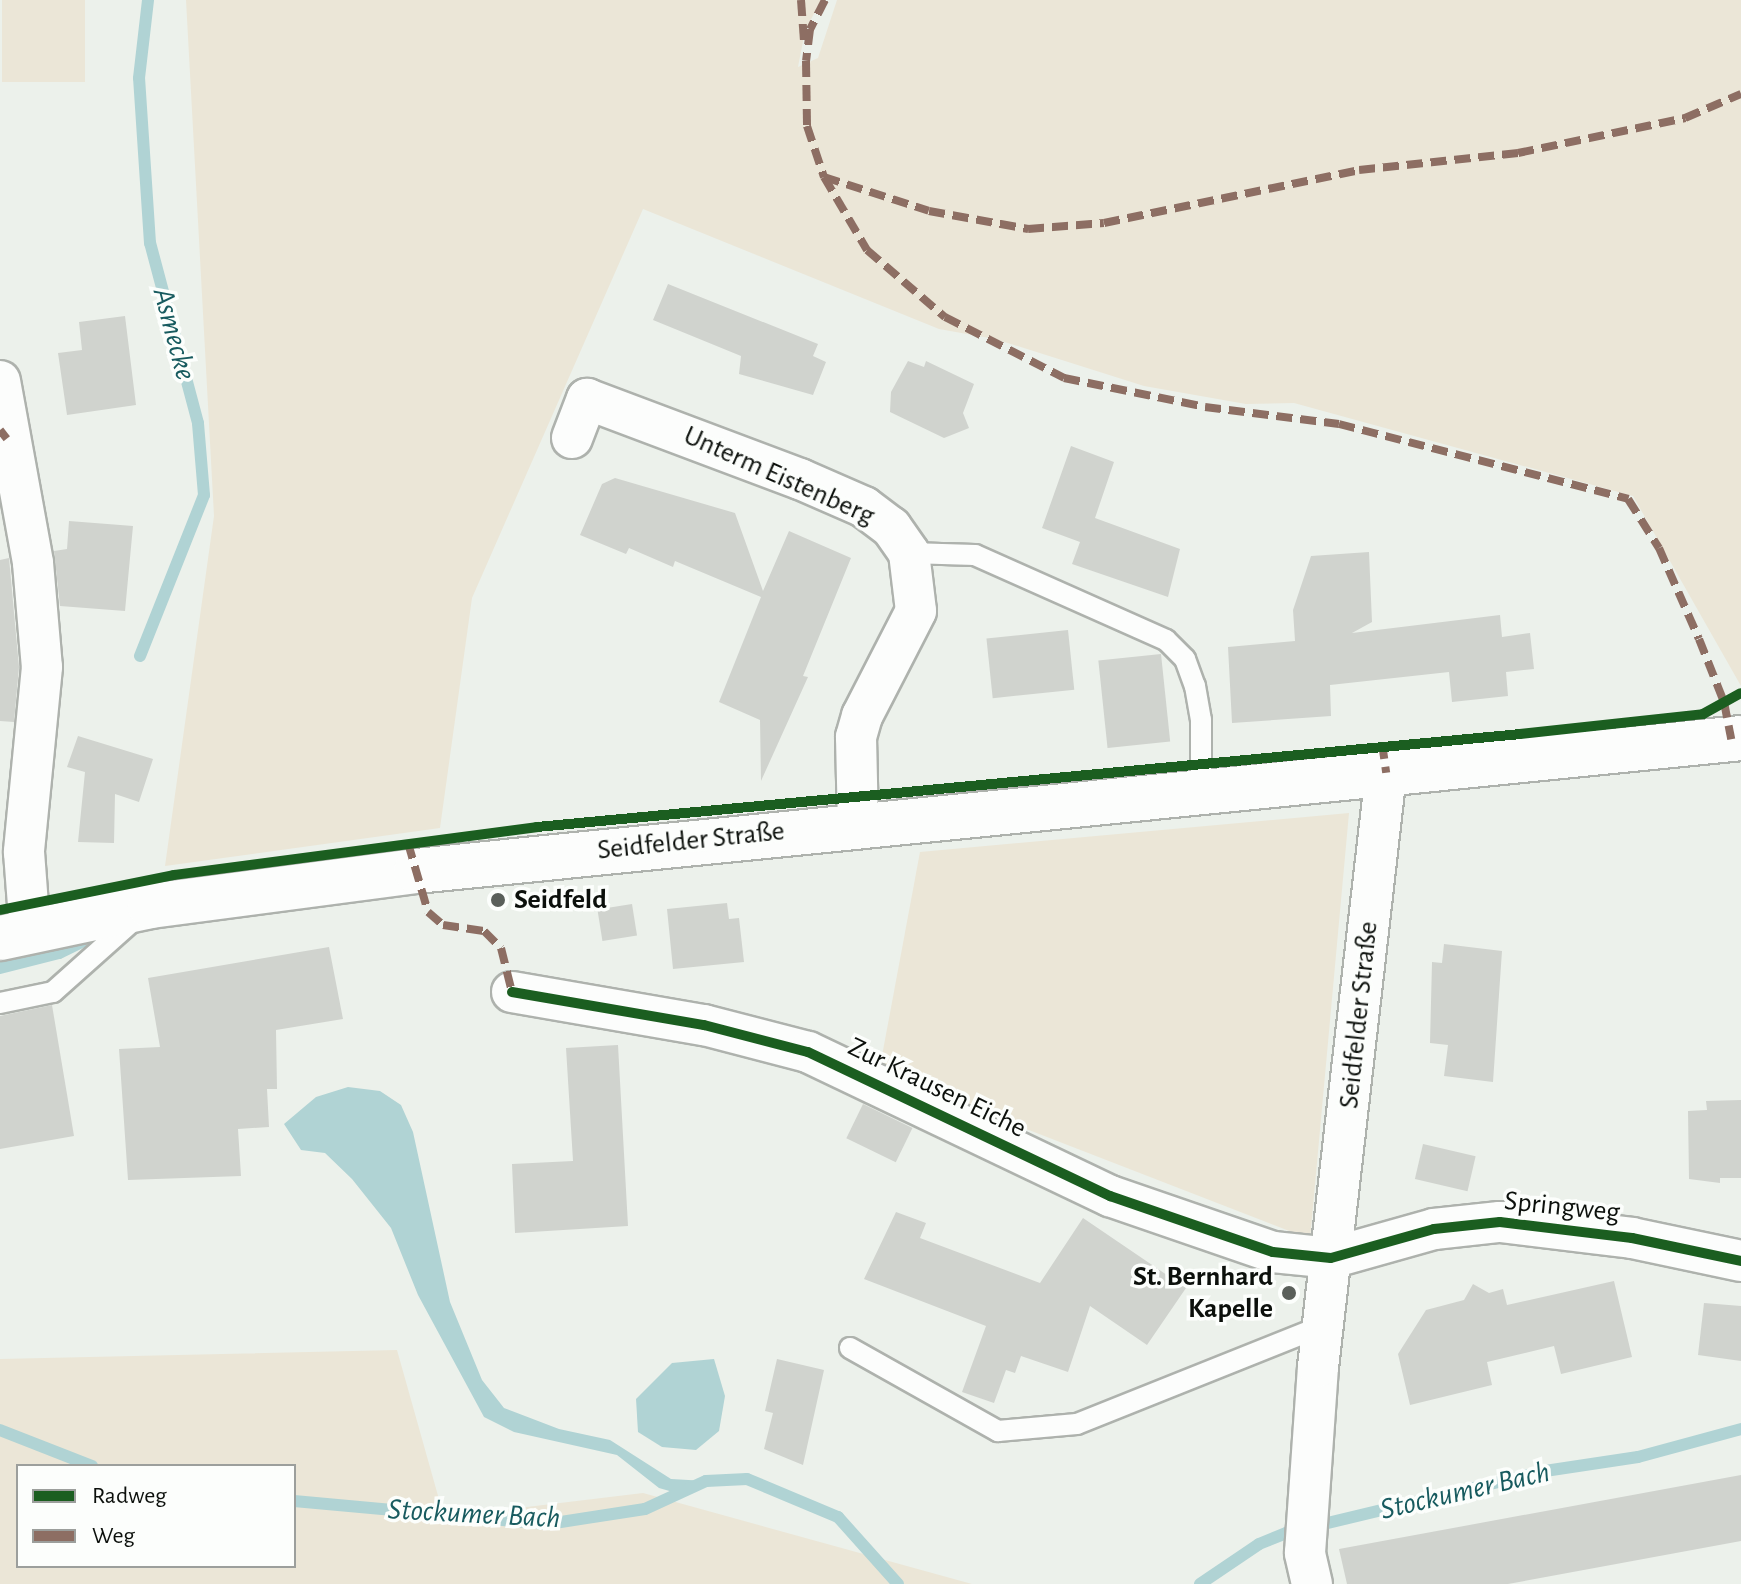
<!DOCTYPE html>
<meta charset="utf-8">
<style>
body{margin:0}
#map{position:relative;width:1741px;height:1584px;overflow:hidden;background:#ecf1eb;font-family:"Alegreya Sans",sans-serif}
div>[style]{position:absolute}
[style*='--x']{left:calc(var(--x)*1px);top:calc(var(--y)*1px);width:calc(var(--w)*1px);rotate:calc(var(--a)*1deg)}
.green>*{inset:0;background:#ebe6d7;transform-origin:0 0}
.water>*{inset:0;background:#b0d3d4}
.stream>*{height:12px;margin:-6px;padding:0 6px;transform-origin:6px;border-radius:6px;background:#b0d3d4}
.building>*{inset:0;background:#d0d3ce;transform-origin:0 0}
.roads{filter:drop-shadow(2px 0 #aeb2ad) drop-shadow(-2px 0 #aeb2ad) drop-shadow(0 2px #aeb2ad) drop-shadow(0 -2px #aeb2ad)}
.lane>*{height:20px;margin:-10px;padding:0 10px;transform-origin:10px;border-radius:10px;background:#fcfdfc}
.street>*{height:40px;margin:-20px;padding:0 20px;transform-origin:20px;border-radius:20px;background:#fcfdfc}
.secondary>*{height:44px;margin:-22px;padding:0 22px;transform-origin:22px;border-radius:22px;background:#fcfdfc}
.quiet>*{height:8px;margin-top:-4px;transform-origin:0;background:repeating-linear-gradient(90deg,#8d6e63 0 16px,transparent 0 24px)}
.cycleway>*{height:10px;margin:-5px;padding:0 5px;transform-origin:5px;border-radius:5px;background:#1b5e20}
.dots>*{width:22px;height:22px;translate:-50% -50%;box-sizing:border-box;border:4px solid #fcfefc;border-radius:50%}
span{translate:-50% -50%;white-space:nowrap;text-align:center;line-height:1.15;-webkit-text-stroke:7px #fcfefc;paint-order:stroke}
.street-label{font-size:28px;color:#0c100c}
.poi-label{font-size:28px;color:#0c100c;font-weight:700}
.left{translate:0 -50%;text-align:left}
.right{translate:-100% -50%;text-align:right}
.water-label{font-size:30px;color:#185b5f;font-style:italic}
.legend{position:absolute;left:16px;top:1464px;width:280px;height:104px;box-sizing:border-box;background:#fcfefc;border:2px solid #9c9f9c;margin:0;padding:10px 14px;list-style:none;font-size:24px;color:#0c100c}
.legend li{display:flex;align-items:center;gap:16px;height:40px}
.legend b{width:40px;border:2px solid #9c9f9c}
</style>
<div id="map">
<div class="green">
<i style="left:2px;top:0;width:83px;height:82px"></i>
<i style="clip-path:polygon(186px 0,821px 0,805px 31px,798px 67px,818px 58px,837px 0,1741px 0,1741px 686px,1633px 496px,1294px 403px,1246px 404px,1144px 386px,995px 339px,939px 329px,643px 209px,472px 598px,440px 828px,165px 866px,214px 516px)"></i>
<i style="clip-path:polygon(1349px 813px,1310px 1239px,879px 1072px,920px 852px)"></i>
<i style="clip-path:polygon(evenodd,397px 1350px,444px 1517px,643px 1493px,972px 1584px,0 1584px,0 1359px,397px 1350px,18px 1466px,294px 1466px,294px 1566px,18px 1566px,18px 1466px)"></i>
</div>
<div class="water">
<i style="clip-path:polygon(348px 1087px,380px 1091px,401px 1105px,413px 1132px,450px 1302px,482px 1380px,504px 1408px,559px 1429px,610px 1440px,671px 1479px,706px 1481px,680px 1494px,659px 1488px,617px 1455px,514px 1432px,484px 1417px,418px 1295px,391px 1228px,352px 1179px,325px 1153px,301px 1150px,284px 1124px,316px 1097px)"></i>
<i style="clip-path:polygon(714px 1359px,725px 1396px,719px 1431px,696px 1450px,662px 1447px,638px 1432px,636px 1399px,672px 1363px)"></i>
</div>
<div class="stream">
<i style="--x:140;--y:656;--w:173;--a:-68.3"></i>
<i style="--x:204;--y:495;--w:72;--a:-94.8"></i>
<i style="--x:198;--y:423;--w:186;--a:-104.9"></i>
<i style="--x:150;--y:243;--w:165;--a:-93.8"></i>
<i style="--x:139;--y:78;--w:79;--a:-83.4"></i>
<i style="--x:0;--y:968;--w:61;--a:-14.3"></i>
<i style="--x:59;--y:953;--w:25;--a:-26"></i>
<i style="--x:0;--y:1430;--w:99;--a:21.4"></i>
<i style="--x:294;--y:1501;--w:255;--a:5.2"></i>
<i style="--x:548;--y:1524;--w:98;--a:-8.8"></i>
<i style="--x:645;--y:1509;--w:67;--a:-24.7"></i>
<i style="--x:706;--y:1481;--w:41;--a:-2.8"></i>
<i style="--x:747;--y:1479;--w:99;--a:22.7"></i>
<i style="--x:838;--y:1517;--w:90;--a:48.2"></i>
<i style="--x:1200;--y:1584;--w:71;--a:-34.1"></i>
<i style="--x:1259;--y:1544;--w:29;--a:-22"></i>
<i style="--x:1286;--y:1533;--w:266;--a:-13.5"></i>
<i style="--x:1545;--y:1471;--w:94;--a:-8.6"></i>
<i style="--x:1638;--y:1457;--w:107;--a:-15.2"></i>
</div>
<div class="building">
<i style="clip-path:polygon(668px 284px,818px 344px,813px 356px,826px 362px,813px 395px,739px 374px,741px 356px,653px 320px)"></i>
<i style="clip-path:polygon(125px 316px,136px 405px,67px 415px,58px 353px,82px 350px,79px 322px)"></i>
<i style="clip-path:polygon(908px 361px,924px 367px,926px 361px,974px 384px,963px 413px,969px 428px,944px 438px,890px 412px,891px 392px)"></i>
<i style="clip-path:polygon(1071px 446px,1114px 462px,1095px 518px,1180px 549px,1168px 597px,1072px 564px,1080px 542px,1042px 528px)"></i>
<i style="clip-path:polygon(615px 478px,735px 513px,763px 591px,789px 531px,851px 558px,803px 676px,808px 677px,761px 781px,760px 720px,719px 702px,761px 597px,675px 561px,673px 567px,629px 548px,626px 554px,580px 535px,602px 484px)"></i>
<i style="clip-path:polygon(69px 521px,133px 526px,125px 611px,60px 606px,54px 551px,67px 549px)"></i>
<i style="clip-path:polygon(1369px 552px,1372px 622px,1352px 633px,1500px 615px,1502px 637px,1530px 633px,1534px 669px,1506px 672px,1508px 696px,1452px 702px,1449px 672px,1330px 685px,1331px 716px,1232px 723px,1228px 647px,1295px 641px,1293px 610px,1311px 556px)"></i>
<i style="clip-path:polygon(9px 558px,19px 667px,14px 722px,0 721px,0 560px)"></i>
<i style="left:1068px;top:630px;width:60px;height:82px;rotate:84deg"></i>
<i style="left:1161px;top:654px;width:88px;height:63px;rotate:84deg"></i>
<i style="clip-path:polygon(78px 736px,153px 759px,139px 802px,115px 794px,114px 843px,78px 842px,85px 772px,67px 767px)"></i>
<i style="clip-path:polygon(727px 903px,729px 919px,739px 918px,744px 962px,673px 969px,667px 909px)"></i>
<i style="left:632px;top:904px;width:32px;height:35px;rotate:81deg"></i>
<i style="clip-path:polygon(1444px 944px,1502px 951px,1493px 1082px,1444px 1076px,1448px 1045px,1430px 1043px,1432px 962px,1442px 963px)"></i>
<i style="clip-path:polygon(329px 947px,343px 1019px,276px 1030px,277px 1089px,267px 1089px,269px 1127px,238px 1129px,241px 1176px,128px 1180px,119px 1049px,160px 1047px,148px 978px)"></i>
<i style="clip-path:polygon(52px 1005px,74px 1136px,0 1149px,0 1016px)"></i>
<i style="clip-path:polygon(618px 1045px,628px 1226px,515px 1233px,512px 1164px,573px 1161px,566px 1048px)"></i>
<i style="clip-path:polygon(1741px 1100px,1741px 1178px,1720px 1178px,1720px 1183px,1689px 1179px,1688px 1111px,1707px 1110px,1706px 1101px)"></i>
<i style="left:863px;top:1104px;width:55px;height:38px;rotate:26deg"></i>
<i style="left:1423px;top:1144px;width:54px;height:36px;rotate:13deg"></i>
<i style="clip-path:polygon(896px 1212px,926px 1223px,920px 1238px,1040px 1283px,1083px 1218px,1186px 1288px,1147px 1345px,1090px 1306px,1068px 1372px,1021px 1356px,1015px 1373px,1006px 1370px,994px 1403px,962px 1392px,986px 1326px,864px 1279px)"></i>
<i style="clip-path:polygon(1614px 1281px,1632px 1357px,1561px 1374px,1554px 1346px,1487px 1362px,1492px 1385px,1410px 1405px,1398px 1354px,1426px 1310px,1464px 1300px,1473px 1284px,1489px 1293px,1503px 1289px,1507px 1305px)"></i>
<i style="clip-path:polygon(1704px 1303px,1741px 1306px,1741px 1361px,1698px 1355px)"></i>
<i style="clip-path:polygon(777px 1359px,824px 1370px,803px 1465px,764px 1449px,773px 1413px,765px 1411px)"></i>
<i style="clip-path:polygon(1741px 1475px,1741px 1541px,1508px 1584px,1347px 1584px,1339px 1549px)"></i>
</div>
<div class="roads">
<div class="lane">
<i style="--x:909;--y:553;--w:66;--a:1.7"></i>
<i style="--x:975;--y:555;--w:209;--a:24"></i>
<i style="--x:1166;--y:640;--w:27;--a:45"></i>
<i style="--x:1185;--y:659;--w:29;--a:70"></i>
<i style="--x:1195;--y:686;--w:35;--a:80"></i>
<i style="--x:1201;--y:720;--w:72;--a:90"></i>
<i style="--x:0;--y:1003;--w:54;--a:-11.7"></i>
<i style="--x:53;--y:992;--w:110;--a:-41.7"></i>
<i style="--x:850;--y:1348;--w:170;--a:29.3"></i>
<i style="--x:998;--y:1431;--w:79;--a:-5.1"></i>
<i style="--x:1077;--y:1424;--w:266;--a:-21.8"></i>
</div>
<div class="street">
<i style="--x:0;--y:381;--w:185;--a:79.7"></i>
<i style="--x:33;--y:563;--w:104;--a:85.1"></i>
<i style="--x:42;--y:667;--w:186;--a:95.6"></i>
<i style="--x:24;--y:852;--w:79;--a:85.7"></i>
<i style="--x:572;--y:438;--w:42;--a:-69"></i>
<i style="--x:587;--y:399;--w:228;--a:20.6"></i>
<i style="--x:800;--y:479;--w:70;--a:23.6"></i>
<i style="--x:864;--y:507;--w:34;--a:37"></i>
<i style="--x:891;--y:527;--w:32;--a:55"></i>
<i style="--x:909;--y:553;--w:58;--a:83.1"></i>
<i style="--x:916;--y:611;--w:118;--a:117.2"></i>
<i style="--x:862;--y:716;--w:22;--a:106"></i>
<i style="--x:856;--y:737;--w:87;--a:88.7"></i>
<i style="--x:512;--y:992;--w:195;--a:9.8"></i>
<i style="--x:704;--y:1025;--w:107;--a:14.6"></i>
<i style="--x:808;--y:1052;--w:335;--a:25.5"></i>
<i style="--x:1110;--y:1196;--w:172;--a:19"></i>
<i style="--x:1273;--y:1252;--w:58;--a:5.9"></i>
<i style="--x:1331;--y:1258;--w:107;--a:-15.7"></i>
<i style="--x:1434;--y:1229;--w:66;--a:-6.1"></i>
<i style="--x:1500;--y:1222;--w:133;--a:6.9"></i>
<i style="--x:1632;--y:1238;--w:111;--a:11.9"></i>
<i style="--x:1312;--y:1584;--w:32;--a:-103"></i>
<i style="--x:1305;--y:1553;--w:186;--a:-86"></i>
<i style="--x:1318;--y:1367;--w:598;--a:-83.47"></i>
</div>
<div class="secondary">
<i style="--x:0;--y:938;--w:153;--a:-12"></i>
<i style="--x:150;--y:906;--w:268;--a:-7.5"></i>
<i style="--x:416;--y:871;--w:1332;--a:-5.73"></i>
</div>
</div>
<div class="quiet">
<i style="--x:801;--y:0;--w:41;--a:85.8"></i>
<i style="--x:825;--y:0;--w:33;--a:117"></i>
<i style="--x:810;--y:29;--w:32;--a:97"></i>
<i style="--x:806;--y:61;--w:65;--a:89.1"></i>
<i style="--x:807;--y:126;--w:54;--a:71.6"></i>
<i style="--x:824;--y:177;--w:85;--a:59.5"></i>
<i style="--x:867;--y:250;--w:103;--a:40.7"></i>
<i style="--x:945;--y:317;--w:134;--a:27.1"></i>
<i style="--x:1064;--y:378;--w:144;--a:11.6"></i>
<i style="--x:1205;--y:407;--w:135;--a:7.2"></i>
<i style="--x:1339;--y:424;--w:299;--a:14.5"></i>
<i style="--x:1628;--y:499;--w:58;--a:57.7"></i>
<i style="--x:1659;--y:548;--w:99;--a:66.3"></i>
<i style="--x:1699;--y:639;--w:68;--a:68.4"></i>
<i style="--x:1724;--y:702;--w:38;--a:79"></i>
<i style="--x:824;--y:177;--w:110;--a:17.9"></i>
<i style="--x:929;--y:211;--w:101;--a:10.3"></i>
<i style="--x:1028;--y:229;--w:76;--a:-4.5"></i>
<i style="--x:1104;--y:223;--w:260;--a:-11.7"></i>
<i style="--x:1359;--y:170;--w:160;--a:-6.1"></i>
<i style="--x:1518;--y:153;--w:171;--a:-11.8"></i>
<i style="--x:1685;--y:118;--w:61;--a:-23.2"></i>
<i style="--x:0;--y:430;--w:11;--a:52"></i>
<i style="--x:1382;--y:743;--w:30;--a:82"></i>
<i style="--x:408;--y:843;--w:72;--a:73.8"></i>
<i style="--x:428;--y:912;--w:20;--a:41"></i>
<i style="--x:443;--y:925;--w:41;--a:8.3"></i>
<i style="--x:484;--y:931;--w:24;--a:45"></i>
<i style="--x:501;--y:948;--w:45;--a:76"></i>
</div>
<div class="cycleway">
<i style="--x:0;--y:910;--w:177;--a:-11.4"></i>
<i style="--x:174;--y:875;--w:366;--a:-7.5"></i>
<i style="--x:537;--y:827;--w:987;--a:-5.4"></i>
<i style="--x:1520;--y:734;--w:184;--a:-6.2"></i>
<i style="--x:1703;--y:714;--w:43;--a:-28.9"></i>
<i style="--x:512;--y:992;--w:195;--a:9.8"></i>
<i style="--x:704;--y:1025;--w:107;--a:14.6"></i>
<i style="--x:808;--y:1052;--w:335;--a:25.5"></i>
<i style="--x:1110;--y:1196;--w:172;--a:19"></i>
<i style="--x:1273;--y:1252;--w:58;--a:5.9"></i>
<i style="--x:1331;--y:1258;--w:107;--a:-15.7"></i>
<i style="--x:1434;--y:1229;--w:66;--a:-6.1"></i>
<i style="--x:1500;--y:1222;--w:133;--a:6.9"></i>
<i style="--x:1632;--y:1238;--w:111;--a:11.9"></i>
</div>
<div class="dots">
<i style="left:498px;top:900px;background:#5a5f5a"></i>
<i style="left:1289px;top:1293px;background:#5a5f5a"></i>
</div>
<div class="street-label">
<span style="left:779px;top:476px;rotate:24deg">Unterm Eistenberg</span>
<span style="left:691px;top:841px;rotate:-6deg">Seidfelder Straße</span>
<span style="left:1359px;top:1015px;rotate:-84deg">Seidfelder Straße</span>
<span style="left:937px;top:1088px;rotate:26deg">Zur Krausen Eiche</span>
<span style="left:1562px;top:1207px;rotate:6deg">Springweg</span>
</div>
<div class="poi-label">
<span class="left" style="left:514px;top:900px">Seidfeld</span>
<span class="right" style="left:1273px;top:1293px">St. Bernhard<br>Kapelle</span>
</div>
<div class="water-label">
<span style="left:174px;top:334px;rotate:75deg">Asmecke</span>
<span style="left:1465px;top:1491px;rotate:-13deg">Stockumer Bach</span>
<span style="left:474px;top:1514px;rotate:3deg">Stockumer Bach</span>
</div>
<ul class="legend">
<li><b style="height:10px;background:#1b5e20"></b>Radweg</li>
<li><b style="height:10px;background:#8d6e63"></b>Weg</li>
</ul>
</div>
